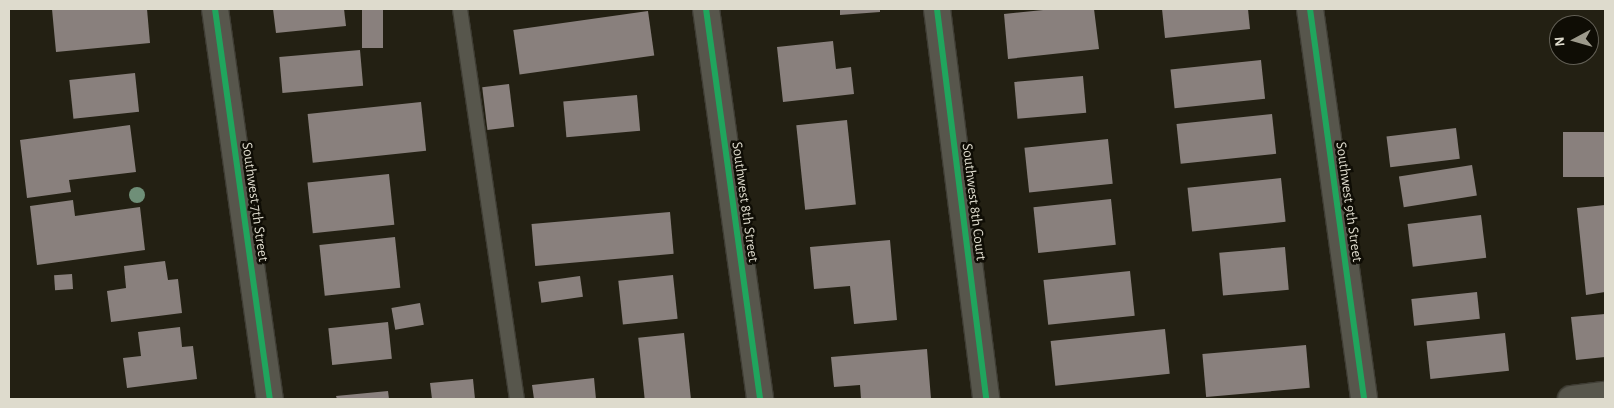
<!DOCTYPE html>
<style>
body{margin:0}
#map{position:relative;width:1614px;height:408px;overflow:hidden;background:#232013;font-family:"Alegreya Sans",sans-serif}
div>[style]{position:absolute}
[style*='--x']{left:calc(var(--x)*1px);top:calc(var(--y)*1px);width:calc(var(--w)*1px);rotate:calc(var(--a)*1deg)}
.building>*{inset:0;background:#89807d;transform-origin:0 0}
.roads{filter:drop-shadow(1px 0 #3e3c33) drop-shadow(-1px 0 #3e3c33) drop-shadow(0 1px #3e3c33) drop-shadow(0 -1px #3e3c33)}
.lane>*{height:14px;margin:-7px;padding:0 7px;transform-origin:7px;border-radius:7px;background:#57564c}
.street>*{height:26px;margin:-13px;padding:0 13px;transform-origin:13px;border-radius:13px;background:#57564c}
.cycleway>*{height:6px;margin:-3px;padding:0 3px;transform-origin:3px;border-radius:3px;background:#20a55d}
.trees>*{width:16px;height:16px;margin:-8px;border-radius:50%;background:#6f8f78}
span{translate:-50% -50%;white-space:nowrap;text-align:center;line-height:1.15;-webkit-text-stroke:5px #0f0d05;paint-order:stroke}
.street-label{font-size:15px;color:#dedbcd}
.frame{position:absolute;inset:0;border:10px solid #dedbcd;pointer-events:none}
.north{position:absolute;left:1549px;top:15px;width:50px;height:50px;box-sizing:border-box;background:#0f0d05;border:1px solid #625f55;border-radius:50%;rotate:264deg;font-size:14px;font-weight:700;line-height:20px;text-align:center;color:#dedbcd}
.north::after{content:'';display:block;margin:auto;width:18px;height:22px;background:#9d9a8c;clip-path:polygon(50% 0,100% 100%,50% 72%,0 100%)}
</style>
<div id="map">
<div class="building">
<i style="clip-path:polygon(52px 9px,147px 9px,150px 43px,56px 52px)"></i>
<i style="clip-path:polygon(273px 9px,344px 9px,346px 26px,276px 33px)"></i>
<i style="left:362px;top:9px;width:21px;height:39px"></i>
<i style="clip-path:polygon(840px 9px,880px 9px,880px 12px,840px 15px)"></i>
<i style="clip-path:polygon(1053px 9px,1094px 9px,1099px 49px,1008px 59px,1004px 14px)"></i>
<i style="clip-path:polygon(1162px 9px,1248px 9px,1250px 29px,1165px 38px)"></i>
<i style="left:648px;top:11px;width:45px;height:136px;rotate:82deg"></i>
<i style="clip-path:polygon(833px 41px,836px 69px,851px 67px,854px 94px,783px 102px,777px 47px)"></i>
<i style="left:360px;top:50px;width:36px;height:81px;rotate:85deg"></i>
<i style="left:1261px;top:60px;width:39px;height:91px;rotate:84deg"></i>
<i style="left:135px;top:73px;width:39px;height:66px;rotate:84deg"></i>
<i style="left:1083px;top:76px;width:37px;height:69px;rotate:85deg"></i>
<i style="left:509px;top:84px;width:43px;height:27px;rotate:83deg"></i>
<i style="left:637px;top:95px;width:36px;height:74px;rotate:85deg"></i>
<i style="left:421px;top:102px;width:49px;height:114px;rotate:84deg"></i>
<i style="left:1272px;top:114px;width:40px;height:96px;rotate:84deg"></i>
<i style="left:847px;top:120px;width:85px;height:51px;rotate:84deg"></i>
<i style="clip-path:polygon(130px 125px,136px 172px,69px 180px,71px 192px,27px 198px,20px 140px)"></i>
<i style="left:1456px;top:128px;width:31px;height:70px;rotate:83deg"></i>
<i style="left:1605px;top:132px;width:45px;height:42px;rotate:90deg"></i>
<i style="left:1108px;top:139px;width:45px;height:84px;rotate:84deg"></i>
<i style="left:1472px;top:165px;width:31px;height:74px;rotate:81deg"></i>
<i style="left:389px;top:174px;width:51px;height:82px;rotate:84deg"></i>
<i style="left:1281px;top:178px;width:44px;height:94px;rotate:84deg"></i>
<i style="left:1111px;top:199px;width:46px;height:78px;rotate:84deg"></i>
<i style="clip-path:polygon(73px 200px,75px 216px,140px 207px,145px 250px,37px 265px,30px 206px)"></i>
<i style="clip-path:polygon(1605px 205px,1605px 292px,1586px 295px,1577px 208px)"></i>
<i style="left:670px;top:212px;width:42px;height:139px;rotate:85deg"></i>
<i style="left:1481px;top:215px;width:43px;height:74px;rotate:83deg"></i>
<i style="left:395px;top:237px;width:51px;height:76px;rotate:84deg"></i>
<i style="clip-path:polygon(890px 240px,897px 320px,854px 324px,850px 286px,814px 289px,810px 247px)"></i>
<i style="left:1285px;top:247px;width:43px;height:66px;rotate:85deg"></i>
<i style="clip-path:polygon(165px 261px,168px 280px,178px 279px,182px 313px,111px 322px,107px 291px,126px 288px,124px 266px)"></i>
<i style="left:1130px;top:271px;width:45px;height:87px;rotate:84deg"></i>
<i style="left:72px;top:274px;width:15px;height:18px;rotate:86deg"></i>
<i style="left:673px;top:275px;width:44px;height:55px;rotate:84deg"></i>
<i style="left:580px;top:276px;width:21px;height:42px;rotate:82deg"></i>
<i style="left:1477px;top:292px;width:27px;height:66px;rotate:84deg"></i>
<i style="left:420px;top:303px;width:22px;height:29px;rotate:80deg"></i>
<i style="clip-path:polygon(1605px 314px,1605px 357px,1576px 360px,1571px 317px)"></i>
<i style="left:388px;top:322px;width:37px;height:60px;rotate:84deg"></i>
<i style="clip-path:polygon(180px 327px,182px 347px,193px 346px,197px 379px,127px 388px,123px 358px,141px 356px,138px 332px)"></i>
<i style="left:1165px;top:329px;width:45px;height:115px;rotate:84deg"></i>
<i style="left:684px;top:333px;width:66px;height:46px;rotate:84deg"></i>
<i style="left:1505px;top:333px;width:38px;height:79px;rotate:84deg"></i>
<i style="left:1306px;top:345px;width:43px;height:104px;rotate:85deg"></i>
<i style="clip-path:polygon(927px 349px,931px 399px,861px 399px,860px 385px,834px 387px,831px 357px)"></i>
<i style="clip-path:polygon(594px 378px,596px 399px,534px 399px,532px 385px)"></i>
<i style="clip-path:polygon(473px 379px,475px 399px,432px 399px,430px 383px)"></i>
<i style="clip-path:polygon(388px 391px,389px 399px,337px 399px,336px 396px)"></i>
</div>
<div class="roads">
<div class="lane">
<i style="--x:460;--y:9;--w:394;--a:81.7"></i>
</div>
<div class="street">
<i style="--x:215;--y:9;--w:394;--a:82"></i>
<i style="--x:706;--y:9;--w:394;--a:82.1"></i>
<i style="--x:937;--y:9;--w:393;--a:82.8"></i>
<i style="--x:1310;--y:9;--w:394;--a:82.1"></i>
<i style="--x:1571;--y:399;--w:34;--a:-7"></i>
</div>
</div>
<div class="cycleway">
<i style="--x:215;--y:9;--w:394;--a:82"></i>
<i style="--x:706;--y:9;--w:394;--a:82.1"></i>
<i style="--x:937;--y:9;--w:393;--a:82.8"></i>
<i style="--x:1310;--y:9;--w:394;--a:82.1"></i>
</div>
<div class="trees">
<i style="left:137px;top:195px"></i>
</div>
<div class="street-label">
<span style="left:255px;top:202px;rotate:82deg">Southwest 7th Street</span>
<span style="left:745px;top:202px;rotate:82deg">Southwest 8th Street</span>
<span style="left:974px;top:202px;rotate:83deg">Southwest 8th Court</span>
<span style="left:1349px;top:202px;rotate:82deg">Southwest 9th Street</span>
</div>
<div class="frame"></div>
<div class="north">N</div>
</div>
